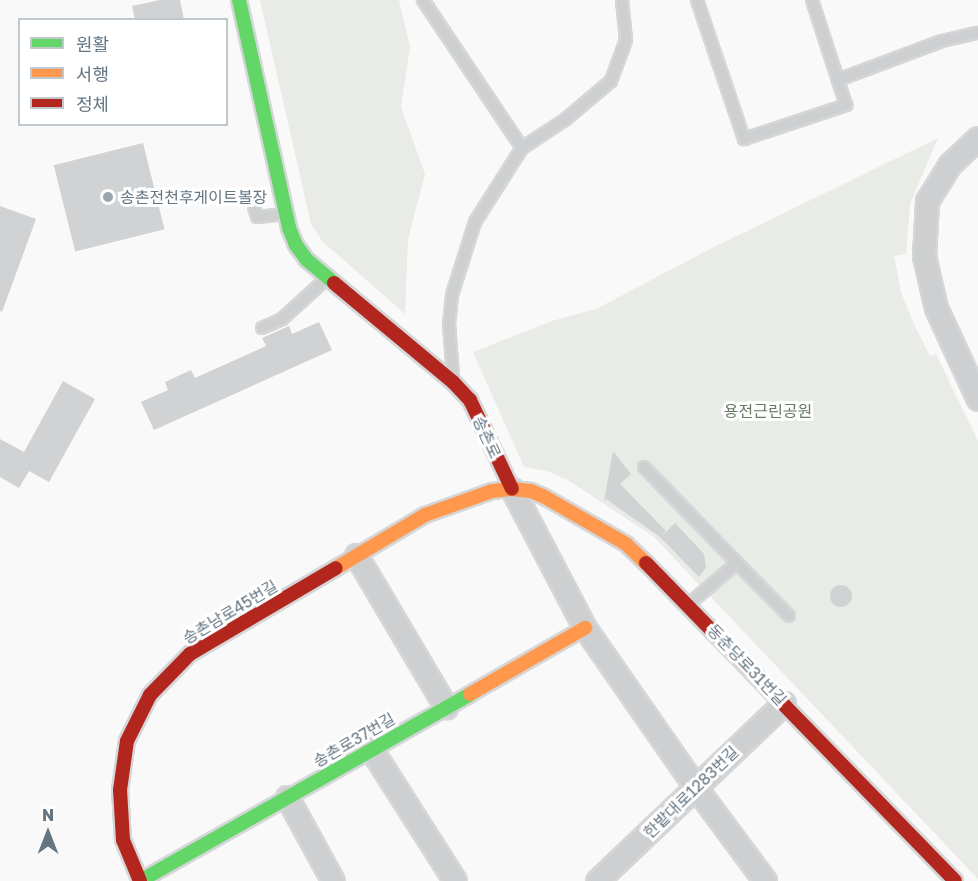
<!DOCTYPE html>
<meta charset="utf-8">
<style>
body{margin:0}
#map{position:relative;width:978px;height:881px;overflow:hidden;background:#f9f9f9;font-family:"Golos Text","Noto Sans KR",sans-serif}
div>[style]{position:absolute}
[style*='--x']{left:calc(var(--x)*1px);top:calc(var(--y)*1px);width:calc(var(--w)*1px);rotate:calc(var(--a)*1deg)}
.green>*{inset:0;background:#e8ebe6}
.building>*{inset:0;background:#d0d2d3;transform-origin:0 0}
.round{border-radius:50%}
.roads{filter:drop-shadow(2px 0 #d5d6d7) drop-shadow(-2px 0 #d5d6d7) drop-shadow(0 2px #d5d6d7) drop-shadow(0 -2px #d5d6d7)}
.lane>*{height:10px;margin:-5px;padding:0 5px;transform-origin:5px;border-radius:5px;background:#cecfd0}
.street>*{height:21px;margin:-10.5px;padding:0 10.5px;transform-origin:10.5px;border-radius:10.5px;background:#cecfd0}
.fast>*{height:14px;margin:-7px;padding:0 7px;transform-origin:7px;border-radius:7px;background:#63d668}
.slow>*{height:14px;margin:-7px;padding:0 7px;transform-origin:7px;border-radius:7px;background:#ff974d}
.jam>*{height:14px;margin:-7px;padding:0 7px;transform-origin:7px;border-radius:7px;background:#b3261e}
.dots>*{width:16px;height:16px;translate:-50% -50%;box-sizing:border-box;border:3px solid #fff;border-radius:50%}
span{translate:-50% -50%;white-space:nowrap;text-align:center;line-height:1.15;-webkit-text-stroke:6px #fff;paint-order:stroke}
.poi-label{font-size:16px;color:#657683}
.left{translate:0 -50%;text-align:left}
.park-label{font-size:16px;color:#687a64}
.street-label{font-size:16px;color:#657683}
.legend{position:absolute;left:18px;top:18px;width:210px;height:108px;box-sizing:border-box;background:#fff;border:2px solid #c1c8cd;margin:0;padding:8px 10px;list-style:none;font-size:18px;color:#657683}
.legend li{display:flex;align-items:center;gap:12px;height:30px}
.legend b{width:30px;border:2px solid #c1c8cd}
.north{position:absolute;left:18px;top:803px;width:60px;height:60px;-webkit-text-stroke:4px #fff;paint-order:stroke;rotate:0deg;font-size:16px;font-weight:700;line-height:24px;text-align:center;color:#657683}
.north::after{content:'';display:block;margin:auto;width:21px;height:27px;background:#657683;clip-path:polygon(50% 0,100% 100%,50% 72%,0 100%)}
</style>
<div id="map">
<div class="green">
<i style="clip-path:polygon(260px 0,399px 0,410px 47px,401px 107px,425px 174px,408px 239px,405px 314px,322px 241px,311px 224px)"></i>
<i style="clip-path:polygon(938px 138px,910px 204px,906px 254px,894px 256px,901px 292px,913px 322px,930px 356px,936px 354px,978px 441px,978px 879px,654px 537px,568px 480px,547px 471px,524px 467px,473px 352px,552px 321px,596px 309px,708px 250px)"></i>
</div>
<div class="building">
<i style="clip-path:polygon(160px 0,180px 0,184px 20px,135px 20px,132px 6px)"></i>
<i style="left:143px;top:143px;width:89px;height:92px;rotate:76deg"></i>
<i style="clip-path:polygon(0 206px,36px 219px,2px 312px,0 311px)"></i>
<i style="clip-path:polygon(319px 322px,332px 350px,154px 430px,141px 402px,168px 390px,165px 382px,191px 370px,195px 378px,266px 346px,262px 338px,289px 326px,292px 334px)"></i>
<i style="clip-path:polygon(63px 381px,95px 399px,49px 482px,29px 471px,19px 488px,0 477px,0 439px,24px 452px)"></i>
<i style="clip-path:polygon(613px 451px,631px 474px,620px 484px,666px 531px,661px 537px,675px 523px,704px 554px,706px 567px,699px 577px,660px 537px,606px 499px,604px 501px)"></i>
<i class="round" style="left:830px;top:585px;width:22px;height:22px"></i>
</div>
<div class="roads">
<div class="lane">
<i style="--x:423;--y:0;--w:178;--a:56.2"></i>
<i style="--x:697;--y:0;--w:147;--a:71.3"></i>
<i style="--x:744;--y:139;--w:108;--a:-18.4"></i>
<i style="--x:846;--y:105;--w:26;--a:-108"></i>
<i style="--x:812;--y:0;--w:84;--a:72"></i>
<i style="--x:838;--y:80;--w:111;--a:-20.6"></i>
<i style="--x:942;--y:41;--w:37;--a:-13"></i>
<i style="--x:254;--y:207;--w:10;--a:73"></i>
<i style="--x:257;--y:217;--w:29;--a:-6"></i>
<i style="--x:262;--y:328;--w:22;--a:-24"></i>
<i style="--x:282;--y:319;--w:61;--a:-42.3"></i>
<i style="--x:453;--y:376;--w:52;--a:-94.4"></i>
<i style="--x:449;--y:324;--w:29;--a:-84"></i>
<i style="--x:452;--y:295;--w:77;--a:-72.5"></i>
<i style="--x:475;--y:222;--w:88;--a:-57.6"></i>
<i style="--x:522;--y:148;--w:53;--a:-33.4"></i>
<i style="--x:566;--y:119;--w:59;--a:-40.2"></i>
<i style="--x:611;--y:81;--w:44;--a:-69.9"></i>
<i style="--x:626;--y:40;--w:40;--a:-95.7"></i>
<i style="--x:644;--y:467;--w:134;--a:45.9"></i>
<i style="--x:689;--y:604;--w:63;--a:-40.5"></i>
<i style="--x:737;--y:563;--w:74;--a:45.5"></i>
</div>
<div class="street">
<i style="--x:978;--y:138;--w:38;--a:137"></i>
<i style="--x:950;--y:164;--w:44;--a:121.9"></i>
<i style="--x:927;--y:201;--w:55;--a:93.1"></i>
<i style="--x:924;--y:256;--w:53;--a:77"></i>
<i style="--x:936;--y:308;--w:100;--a:65.2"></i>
<i style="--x:512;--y:489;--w:157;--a:62.3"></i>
<i style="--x:585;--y:628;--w:195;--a:55.2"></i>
<i style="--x:696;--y:788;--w:116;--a:53.4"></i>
<i style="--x:356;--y:555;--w:177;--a:59.4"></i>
<i style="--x:371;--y:749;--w:156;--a:57.5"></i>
<i style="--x:287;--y:797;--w:96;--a:61.3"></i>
<i style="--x:597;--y:881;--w:258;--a:-43.6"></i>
</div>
<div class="fast">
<i style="--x:239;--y:0;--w:233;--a:77.6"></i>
<i style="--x:289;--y:228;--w:18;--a:68"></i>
<i style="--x:296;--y:245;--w:19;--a:54"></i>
<i style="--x:307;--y:260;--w:35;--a:40"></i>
<i style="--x:140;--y:881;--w:379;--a:-29.5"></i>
</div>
<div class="slow">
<i style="--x:336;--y:568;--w:104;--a:-30.8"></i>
<i style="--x:425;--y:515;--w:71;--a:-19.7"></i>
<i style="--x:492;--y:491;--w:20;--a:-6"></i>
<i style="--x:512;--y:489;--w:19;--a:6"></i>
<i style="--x:531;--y:491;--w:13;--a:23"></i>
<i style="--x:543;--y:496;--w:96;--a:30"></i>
<i style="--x:626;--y:544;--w:28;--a:44"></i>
<i style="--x:470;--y:694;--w:133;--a:-29.9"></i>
</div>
<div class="jam">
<i style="--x:334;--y:283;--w:155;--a:39.8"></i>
<i style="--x:453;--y:382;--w:25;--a:47"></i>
<i style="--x:470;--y:400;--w:98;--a:64.7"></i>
<i style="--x:646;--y:563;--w:443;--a:45.8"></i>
<i style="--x:140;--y:881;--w:44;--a:-112.5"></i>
<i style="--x:123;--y:840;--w:50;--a:-93.4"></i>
<i style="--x:120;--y:790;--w:49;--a:-81.9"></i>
<i style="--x:127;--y:741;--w:51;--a:-63.4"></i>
<i style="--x:150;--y:695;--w:57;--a:-45.7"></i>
<i style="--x:190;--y:654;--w:169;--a:-30.5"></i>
</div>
</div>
<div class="dots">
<i style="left:108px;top:197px;background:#99a4ac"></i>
</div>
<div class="poi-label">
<span class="left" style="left:120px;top:197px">송촌전천후게이트볼장</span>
</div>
<div class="park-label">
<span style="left:768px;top:411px">용전근린공원</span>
</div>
<div class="street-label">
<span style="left:487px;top:437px;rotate:65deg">송촌로</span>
<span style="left:230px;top:612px;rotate:-31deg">송촌남로45번길</span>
<span style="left:747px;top:665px;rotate:46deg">동춘당로31번길</span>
<span style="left:354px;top:740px;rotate:-30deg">송촌로37번길</span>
<span style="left:691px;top:792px;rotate:-44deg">한밭대로1283번길</span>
</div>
<ul class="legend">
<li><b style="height:8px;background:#63d668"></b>원활</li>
<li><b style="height:8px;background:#ff974d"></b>서행</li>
<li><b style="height:8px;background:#b3261e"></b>정체</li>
</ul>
<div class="north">N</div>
</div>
